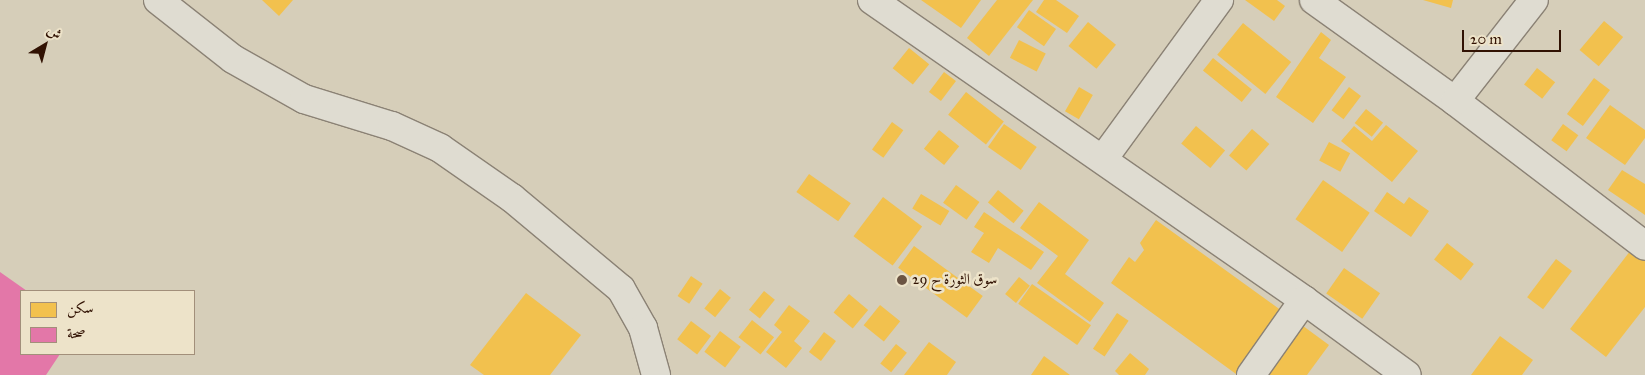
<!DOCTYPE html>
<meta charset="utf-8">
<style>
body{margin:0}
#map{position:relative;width:1645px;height:375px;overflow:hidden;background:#d6ceb9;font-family:"IM FELL Great Primer",Amiri,serif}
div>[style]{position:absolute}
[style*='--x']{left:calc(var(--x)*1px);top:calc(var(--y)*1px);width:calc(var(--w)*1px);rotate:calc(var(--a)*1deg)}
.homes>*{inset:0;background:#f2c14e;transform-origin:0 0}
.health>*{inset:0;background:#e377a8}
.roads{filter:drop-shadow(1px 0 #8b8275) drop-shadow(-1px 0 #8b8275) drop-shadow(0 1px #8b8275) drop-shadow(0 -1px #8b8275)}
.street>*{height:28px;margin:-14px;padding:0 14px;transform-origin:14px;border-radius:14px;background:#dfdcd1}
.dots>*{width:14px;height:14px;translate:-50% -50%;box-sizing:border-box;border:2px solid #ede3c9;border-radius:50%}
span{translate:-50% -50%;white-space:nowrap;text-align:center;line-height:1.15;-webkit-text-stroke:5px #ede3c9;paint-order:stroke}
.poi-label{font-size:15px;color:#311203}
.left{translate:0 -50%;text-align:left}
.legend{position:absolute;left:20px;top:290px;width:175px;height:65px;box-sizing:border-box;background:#ede3c9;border:1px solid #a28f7a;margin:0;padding:6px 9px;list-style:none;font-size:15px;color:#311203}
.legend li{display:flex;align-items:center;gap:10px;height:25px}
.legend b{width:25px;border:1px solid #a28f7a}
.north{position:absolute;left:20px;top:20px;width:50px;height:50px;-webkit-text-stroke:4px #ede3c9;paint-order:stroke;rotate:37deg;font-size:14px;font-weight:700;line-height:20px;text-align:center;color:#311203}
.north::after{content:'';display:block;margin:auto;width:18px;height:22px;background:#311203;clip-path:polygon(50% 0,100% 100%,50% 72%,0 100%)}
.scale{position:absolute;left:1462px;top:30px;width:99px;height:22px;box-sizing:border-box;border:2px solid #311203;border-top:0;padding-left:6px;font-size:15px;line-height:18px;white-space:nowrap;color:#311203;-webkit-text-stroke:4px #ede3c9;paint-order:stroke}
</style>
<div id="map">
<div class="homes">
<i style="clip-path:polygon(262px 0,293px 0,279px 16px)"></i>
<i style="clip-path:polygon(921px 0,981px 0,961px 28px)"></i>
<i style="clip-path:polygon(997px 0,1033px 0,989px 56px,967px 38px)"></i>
<i style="clip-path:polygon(1044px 0,1056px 0,1079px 16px,1067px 33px,1036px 12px)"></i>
<i style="clip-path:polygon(1245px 0,1277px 0,1285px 6px,1274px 21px)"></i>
<i style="clip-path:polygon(1423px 0,1453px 0,1451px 8px)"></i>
<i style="left:1029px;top:10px;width:33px;height:21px;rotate:35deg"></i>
<i style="left:1604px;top:21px;width:25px;height:38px;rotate:40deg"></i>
<i style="left:1088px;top:22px;width:36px;height:31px;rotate:39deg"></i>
<i style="left:1243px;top:23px;width:62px;height:41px;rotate:39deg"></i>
<i style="clip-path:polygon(1321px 32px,1331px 40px,1319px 58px,1346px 77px,1313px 123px,1276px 97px)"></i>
<i style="left:1019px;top:40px;width:30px;height:20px;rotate:27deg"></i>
<i style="left:909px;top:48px;width:26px;height:26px;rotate:39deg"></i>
<i style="left:1213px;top:58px;width:50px;height:16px;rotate:39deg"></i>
<i style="left:1537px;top:68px;width:23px;height:21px;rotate:38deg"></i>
<i style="left:944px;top:72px;width:15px;height:25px;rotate:37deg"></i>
<i style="left:1594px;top:78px;width:20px;height:45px;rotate:37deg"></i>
<i style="left:1079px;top:87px;width:16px;height:28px;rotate:30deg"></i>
<i style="left:1349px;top:87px;width:15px;height:29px;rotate:37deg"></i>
<i style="left:966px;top:92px;width:48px;height:29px;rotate:38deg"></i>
<i style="clip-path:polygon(1610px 105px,1645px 130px,1645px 138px,1625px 165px,1586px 138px)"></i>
<i style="left:1366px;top:109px;width:22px;height:18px;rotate:39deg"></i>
<i style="left:892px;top:122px;width:14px;height:34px;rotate:36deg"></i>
<i style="left:1004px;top:124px;width:40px;height:28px;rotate:35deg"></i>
<i style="left:1563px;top:124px;width:19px;height:20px;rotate:36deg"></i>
<i style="clip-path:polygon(1386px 125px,1418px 151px,1392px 182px,1341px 141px,1354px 126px,1372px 141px)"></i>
<i style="left:1196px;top:126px;width:38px;height:23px;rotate:40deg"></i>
<i style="left:1252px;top:129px;width:23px;height:35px;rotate:41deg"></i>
<i style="left:939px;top:130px;width:26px;height:24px;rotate:39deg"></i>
<i style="left:1329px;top:142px;width:24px;height:21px;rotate:28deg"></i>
<i style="clip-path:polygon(1622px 170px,1645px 184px,1645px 215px,1608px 190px)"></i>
<i style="left:809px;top:174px;width:51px;height:22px;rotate:35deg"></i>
<i style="left:1323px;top:180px;width:57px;height:48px;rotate:35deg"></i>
<i style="left:956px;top:185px;width:29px;height:22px;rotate:36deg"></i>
<i style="left:998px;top:190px;width:33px;height:16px;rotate:39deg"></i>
<i style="clip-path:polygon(1387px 192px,1404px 204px,1409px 197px,1429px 211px,1411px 237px,1374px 211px)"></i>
<i style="left:921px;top:194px;width:33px;height:17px;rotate:31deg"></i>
<i style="left:883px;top:197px;width:49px;height:49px;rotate:37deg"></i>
<i style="clip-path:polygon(1039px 202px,1089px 240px,1065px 274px,1104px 303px,1090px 322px,1037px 283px,1058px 256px,1020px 228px)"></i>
<i style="clip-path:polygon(984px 212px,1044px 252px,1031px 270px,998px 248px,989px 263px,971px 252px,984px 233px,974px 227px)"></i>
<i style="clip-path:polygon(1156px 220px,1282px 311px,1236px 374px,1111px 283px,1129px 257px,1135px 262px,1144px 250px,1140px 243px)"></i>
<i style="left:1447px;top:243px;width:34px;height:21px;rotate:38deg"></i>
<i style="left:914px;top:246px;width:85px;height:27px;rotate:36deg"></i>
<i style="clip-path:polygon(1634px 246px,1645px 255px,1645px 307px,1606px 357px,1570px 329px)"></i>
<i style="left:1556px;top:259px;width:20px;height:48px;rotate:37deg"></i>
<i style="left:1344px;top:268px;width:44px;height:31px;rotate:35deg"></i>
<i style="left:691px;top:276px;width:14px;height:24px;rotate:34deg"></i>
<i style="left:1019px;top:277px;width:14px;height:22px;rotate:39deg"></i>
<i style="left:1032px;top:284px;width:72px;height:24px;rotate:35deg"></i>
<i style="left:720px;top:289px;width:14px;height:25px;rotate:39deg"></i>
<i style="left:764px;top:291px;width:14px;height:24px;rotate:39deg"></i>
<i style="clip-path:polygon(526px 293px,581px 335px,550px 375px,484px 375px,470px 365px)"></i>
<i style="left:849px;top:294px;width:25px;height:24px;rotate:40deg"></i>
<i style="clip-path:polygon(789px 305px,810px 321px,794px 341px,802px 348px,786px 368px,766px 352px,782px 332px,774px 325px)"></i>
<i style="left:880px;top:305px;width:26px;height:26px;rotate:39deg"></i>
<i style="left:1117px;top:313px;width:14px;height:43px;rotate:34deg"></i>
<i style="left:752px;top:320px;width:28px;height:22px;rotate:38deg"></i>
<i style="left:691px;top:321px;width:25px;height:23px;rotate:37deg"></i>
<i style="clip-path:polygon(1299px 323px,1329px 345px,1307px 375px,1261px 375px)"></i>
<i style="left:720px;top:331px;width:26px;height:26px;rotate:37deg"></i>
<i style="left:824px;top:332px;width:15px;height:25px;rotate:37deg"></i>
<i style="clip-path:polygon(1500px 336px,1533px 360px,1522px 375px,1471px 375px)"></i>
<i style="clip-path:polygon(929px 342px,956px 362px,947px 375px,904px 375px)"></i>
<i style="left:896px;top:344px;width:14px;height:25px;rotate:39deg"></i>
<i style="clip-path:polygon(1130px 353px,1149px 369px,1145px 375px,1119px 375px,1115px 371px)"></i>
<i style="clip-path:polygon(1044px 356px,1070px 375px,1031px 375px)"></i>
</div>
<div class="health">
<i style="clip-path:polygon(0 272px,27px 291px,21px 291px,21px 354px,60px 354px,46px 375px,0 375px)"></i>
</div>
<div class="roads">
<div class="street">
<i style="--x:158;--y:0;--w:95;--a:38.2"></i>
<i style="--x:233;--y:59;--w:81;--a:29.4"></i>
<i style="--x:304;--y:99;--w:92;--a:17.1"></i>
<i style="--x:392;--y:126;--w:53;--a:24.6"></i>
<i style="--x:440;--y:148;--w:88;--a:34.8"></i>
<i style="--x:512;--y:198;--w:142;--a:39.9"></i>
<i style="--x:621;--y:289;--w:45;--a:60.6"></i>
<i style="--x:643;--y:328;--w:49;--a:74.5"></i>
<i style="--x:872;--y:0;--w:526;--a:34.78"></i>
<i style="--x:1304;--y:300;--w:127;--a:36.1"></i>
<i style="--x:1314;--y:0;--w:173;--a:35.6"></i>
<i style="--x:1455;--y:101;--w:239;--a:37.3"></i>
<i style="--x:1455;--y:101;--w:128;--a:-52"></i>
<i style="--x:1103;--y:159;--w:197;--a:-53.9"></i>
<i style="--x:1251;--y:375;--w:92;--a:-54.8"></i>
</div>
</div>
<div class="dots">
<i style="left:902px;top:280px;background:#6b5443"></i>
</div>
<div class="poi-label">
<span class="left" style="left:912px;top:280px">سوق الثورة ح 29</span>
</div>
<ul class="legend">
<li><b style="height:14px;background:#f2c14e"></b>سكن</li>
<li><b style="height:14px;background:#e377a8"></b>صحة</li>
</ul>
<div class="north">ش</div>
<div class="scale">20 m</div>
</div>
